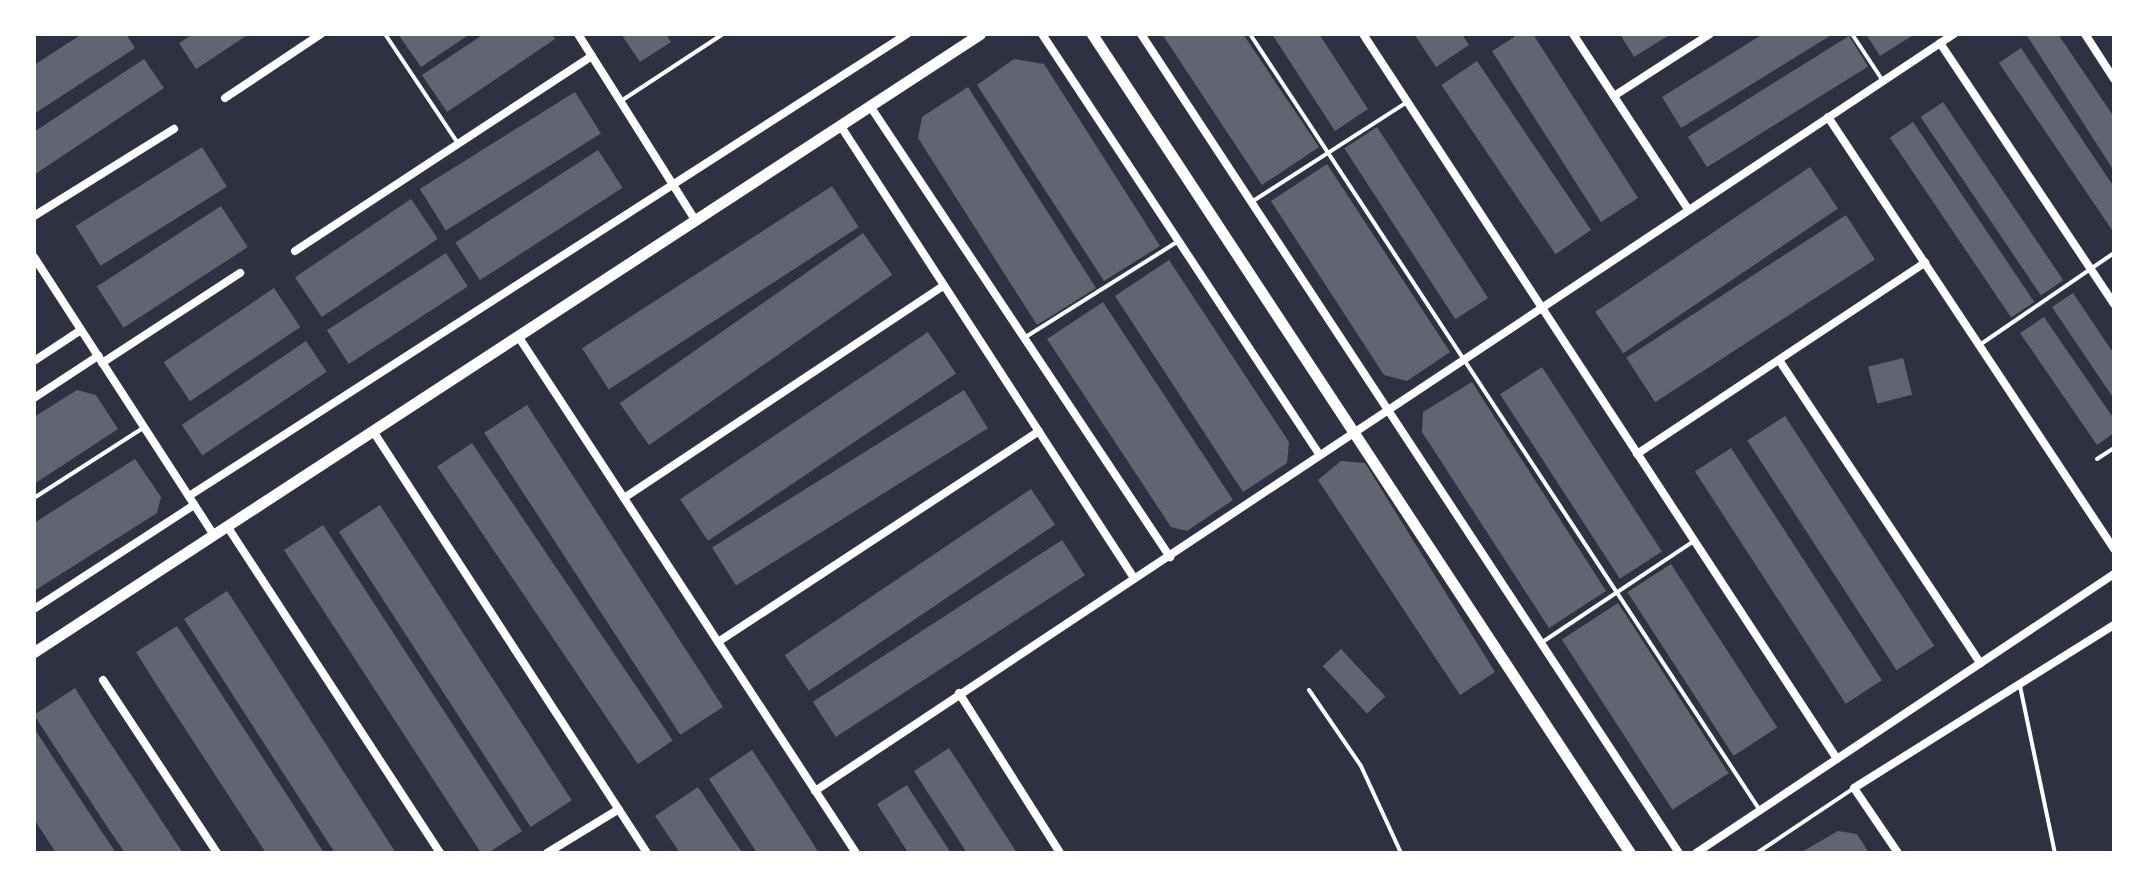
<!DOCTYPE html>
<style>
body{margin:0}
#map{position:relative;width:2148px;height:887px;overflow:hidden;background:#2d3142;font-family:Helvetica,sans-serif}
div>[style]{position:absolute}
[style*='--x']{left:calc(var(--x)*1px);top:calc(var(--y)*1px);width:calc(var(--w)*1px);rotate:calc(var(--a)*1deg)}
.building>*{inset:0;background:#626471;transform-origin:0 0}
.service>*{height:4px;margin:-2px;padding:0 2px;transform-origin:2px;border-radius:2px;background:#fff}
.minor>*{height:8px;margin:-4px;padding:0 4px;transform-origin:4px;border-radius:4px;background:#fff}
.tertiary>*{height:11px;margin:-5.5px;padding:0 5.5px;transform-origin:5.5px;border-radius:5.5px;background:#fff}
span{translate:-50% -50%;white-space:nowrap;text-align:center;line-height:1.15;-webkit-text-stroke:6px #fff;paint-order:stroke}
.frame{position:absolute;inset:0;border:36px solid #fff;pointer-events:none}
</style>
<div id="map">
<div class="building">
<i style="clip-path:polygon(82px 34px,126px 34px,135px 48px,34px 114px,34px 65px)"></i>
<i style="clip-path:polygon(193px 34px,249px 34px,196px 69px,179px 43px)"></i>
<i style="clip-path:polygon(398px 34px,470px 34px,421px 67px)"></i>
<i style="clip-path:polygon(484px 34px,552px 34px,555px 39px,447px 112px,422px 75px)"></i>
<i style="clip-path:polygon(621px 34px,666px 34px,671px 42px,640px 62px)"></i>
<i style="clip-path:polygon(1162px 34px,1243px 34px,1319px 147px,1262px 185px)"></i>
<i style="clip-path:polygon(1272px 34px,1319px 34px,1368px 109px,1335px 131px)"></i>
<i style="clip-path:polygon(1414px 34px,1462px 34px,1469px 45px,1436px 67px)"></i>
<i style="clip-path:polygon(1519px 34px,1533px 34px,1638px 198px,1601px 222px,1492px 51px)"></i>
<i style="clip-path:polygon(1620px 34px,1671px 34px,1634px 57px)"></i>
<i style="clip-path:polygon(1763px 34px,1833px 34px,1681px 128px,1662px 97px)"></i>
<i style="clip-path:polygon(1866px 34px,1915px 34px,1880px 56px)"></i>
<i style="clip-path:polygon(2026px 34px,2058px 34px,2114px 117px,2114px 171px)"></i>
<i style="left:1849px;top:36px;width:36px;height:190px;rotate:58deg"></i>
<i style="clip-path:polygon(2021px 48px,2114px 187px,2114px 233px,1999px 63px)"></i>
<i style="clip-path:polygon(144px 59px,164px 88px,34px 175px,34px 132px)"></i>
<i style="clip-path:polygon(1014px 59px,1044px 64px,1160px 246px,1104px 281px,977px 85px)"></i>
<i style="left:1477px;top:61px;width:204px;height:43px;rotate:56deg"></i>
<i style="clip-path:polygon(968px 87px,1096px 288px,1037px 325px,918px 138px,922px 117px)"></i>
<i style="left:575px;top:92px;width:49px;height:183px;rotate:58deg"></i>
<i style="left:1943px;top:102px;width:215px;height:27px;rotate:56deg"></i>
<i style="left:1913px;top:122px;width:217px;height:28px;rotate:56deg"></i>
<i style="left:1377px;top:127px;width:204px;height:39px;rotate:57deg"></i>
<i style="left:202px;top:147px;width:47px;height:149px;rotate:58deg"></i>
<i style="left:598px;top:150px;width:45px;height:170px;rotate:57deg"></i>
<i style="clip-path:polygon(1327px 164px,1450px 352px,1407px 381px,1384px 375px,1271px 201px)"></i>
<i style="left:1810px;top:167px;width:50px;height:259px;rotate:56deg"></i>
<i style="left:832px;top:186px;width:49px;height:298px;rotate:57deg"></i>
<i style="left:411px;top:199px;width:48px;height:140px;rotate:56deg"></i>
<i style="left:221px;top:206px;width:49px;height:148px;rotate:57deg"></i>
<i style="left:1846px;top:215px;width:53px;height:262px;rotate:57deg"></i>
<i style="left:863px;top:233px;width:51px;height:297px;rotate:55deg"></i>
<i style="left:446px;top:253px;width:40px;height:142px;rotate:57deg"></i>
<i style="clip-path:polygon(1169px 260px,1289px 442px,1287px 463px,1243px 492px,1115px 296px)"></i>
<i style="left:274px;top:288px;width:47px;height:133px;rotate:56deg"></i>
<i style="clip-path:polygon(2073px 293px,2114px 354px,2114px 399px,2052px 307px)"></i>
<i style="clip-path:polygon(1103px 302px,1233px 500px,1187px 531px,1171px 527px,1047px 339px)"></i>
<i style="clip-path:polygon(2044px 317px,2114px 419px,2114px 433px,2097px 445px,2020px 333px)"></i>
<i style="left:928px;top:332px;width:50px;height:299px;rotate:56deg"></i>
<i style="left:306px;top:341px;width:37px;height:150px;rotate:56deg"></i>
<i style="left:1903px;top:358px;width:38px;height:36px;rotate:76deg"></i>
<i style="left:1542px;top:367px;width:220px;height:50px;rotate:57deg"></i>
<i style="clip-path:polygon(1472px 382px,1606px 591px,1549px 628px,1422px 432px,1423px 412px)"></i>
<i style="clip-path:polygon(77px 390px,96px 395px,118px 429px,34px 484px,34px 417px)"></i>
<i style="left:964px;top:390px;width:45px;height:297px;rotate:58deg"></i>
<i style="left:527px;top:405px;width:360px;height:51px;rotate:57deg"></i>
<i style="left:1785px;top:416px;width:274px;height:45px;rotate:57deg"></i>
<i style="left:472px;top:443px;width:359px;height:42px;rotate:56deg"></i>
<i style="left:1731px;top:448px;width:277px;height:43px;rotate:57deg"></i>
<i style="clip-path:polygon(135px 459px,161px 497px,157px 513px,34px 591px,34px 523px)"></i>
<i style="clip-path:polygon(1341px 461px,1365px 463px,1495px 672px,1460px 695px,1318px 480px)"></i>
<i style="left:1031px;top:489px;width:43px;height:297px;rotate:56deg"></i>
<i style="left:380px;top:505px;width:352px;height:49px;rotate:57deg"></i>
<i style="clip-path:polygon(323px 525px,522px 831px,488px 853px,481px 853px,284px 550px)"></i>
<i style="left:1062px;top:540px;width:42px;height:297px;rotate:57deg"></i>
<i style="left:1671px;top:564px;width:195px;height:52px;rotate:57deg"></i>
<i style="clip-path:polygon(227px 591px,237px 606px,396px 853px,335px 853px,265px 745px,184px 619px)"></i>
<i style="left:1618px;top:603px;width:203px;height:67px;rotate:57deg"></i>
<i style="clip-path:polygon(177px 626px,289px 798px,324px 853px,266px 853px,156px 684px,136px 652px)"></i>
<i style="left:1341px;top:649px;width:65px;height:25px;rotate:47deg"></i>
<i style="clip-path:polygon(75px 688px,95px 720px,183px 853px,125px 853px,106px 825px,34px 715px)"></i>
<i style="clip-path:polygon(34px 728px,90px 814px,116px 853px,56px 853px,34px 819px)"></i>
<i style="clip-path:polygon(949px 748px,964px 771px,1017px 853px,967px 853px,928px 793px,914px 771px)"></i>
<i style="clip-path:polygon(752px 750px,793px 812px,819px 853px,757px 853px,709px 779px)"></i>
<i style="clip-path:polygon(907px 785px,917px 801px,951px 853px,907px 851px,877px 804px)"></i>
<i style="clip-path:polygon(698px 787px,739px 848px,743px 853px,680px 853px,655px 816px)"></i>
<i style="clip-path:polygon(1838px 831px,1857px 834px,1869px 853px,1800px 853px)"></i>
</div>
<div class="service">
<i style="--x:385;--y:34;--w:130;--a:56.3"></i>
<i style="--x:1250;--y:34;--w:927;--a:56.7"></i>
<i style="--x:1852;--y:34;--w:56;--a:56.6"></i>
<i style="--x:621;--y:101;--w:122;--a:-33.3"></i>
<i style="--x:1253;--y:201;--w:183;--a:-32.7"></i>
<i style="--x:1024;--y:338;--w:181;--a:-32.1"></i>
<i style="--x:1981;--y:344;--w:161;--a:-34.4"></i>
<i style="--x:2097;--y:459;--w:20;--a:-33"></i>
<i style="--x:34;--y:498;--w:130;--a:-32.7"></i>
<i style="--x:1541;--y:643;--w:184;--a:-33.7"></i>
<i style="--x:2020;--y:686;--w:171;--a:78.2"></i>
<i style="--x:1309;--y:690;--w:92;--a:55.6"></i>
<i style="--x:1361;--y:766;--w:96;--a:65.3"></i>
<i style="--x:1757;--y:853;--w:117;--a:-33.8"></i>
</div>
<div class="minor">
<i style="--x:578;--y:34;--w:220;--a:57.8"></i>
<i style="--x:1042;--y:34;--w:503;--a:56.59"></i>
<i style="--x:1141;--y:34;--w:980;--a:56.7"></i>
<i style="--x:1363;--y:34;--w:866;--a:56.82"></i>
<i style="--x:1573;--y:34;--w:209;--a:56.7"></i>
<i style="--x:2085;--y:34;--w:54;--a:57.2"></i>
<i style="--x:1940;--y:43;--w:314;--a:56.3"></i>
<i style="--x:1614;--y:96;--w:114;--a:-32.9"></i>
<i style="--x:225;--y:98;--w:115;--a:-33.7"></i>
<i style="--x:870;--y:106;--w:542;--a:56.37"></i>
<i style="--x:1828;--y:117;--w:518;--a:56.49"></i>
<i style="--x:840;--y:125;--w:540;--a:57.02"></i>
<i style="--x:34;--y:216;--w:165;--a:-31.9"></i>
<i style="--x:295;--y:251;--w:355;--a:-33.3"></i>
<i style="--x:34;--y:257;--w:330;--a:57.1"></i>
<i style="--x:518;--y:336;--w:618;--a:56.82"></i>
<i style="--x:1779;--y:360;--w:364;--a:56.4"></i>
<i style="--x:34;--y:361;--w:56;--a:-33.4"></i>
<i style="--x:102;--y:363;--w:165;--a:-33.1"></i>
<i style="--x:34;--y:398;--w:77;--a:-33.3"></i>
<i style="--x:373;--y:431;--w:503;--a:57"></i>
<i style="--x:1637;--y:454;--w:346;--a:-33.6"></i>
<i style="--x:189;--y:496;--w:854;--a:-32.76"></i>
<i style="--x:624;--y:498;--w:384;--a:-33.6"></i>
<i style="--x:227;--y:526;--w:390;--a:56.9"></i>
<i style="--x:34;--y:609;--w:191;--a:-33"></i>
<i style="--x:718;--y:642;--w:384;--a:-33.3"></i>
<i style="--x:103;--y:680;--w:207;--a:56.6"></i>
<i style="--x:959;--y:693;--w:189;--a:57.7"></i>
<i style="--x:815;--y:791;--w:1368;--a:-33.61"></i>
<i style="--x:547;--y:853;--w:84;--a:-31.4"></i>
<i style="--x:1696;--y:853;--w:503;--a:-33.72"></i>
<i style="--x:1898;--y:853;--w:78;--a:-124.1"></i>
<i style="--x:1854;--y:788;--w:307;--a:-32.1"></i>
</div>
<div class="tertiary">
<i style="--x:1092;--y:34;--w:980;--a:56.7"></i>
<i style="--x:34;--y:652;--w:1130;--a:-33.16"></i>
</div>
<div class="frame"></div>
</div>
